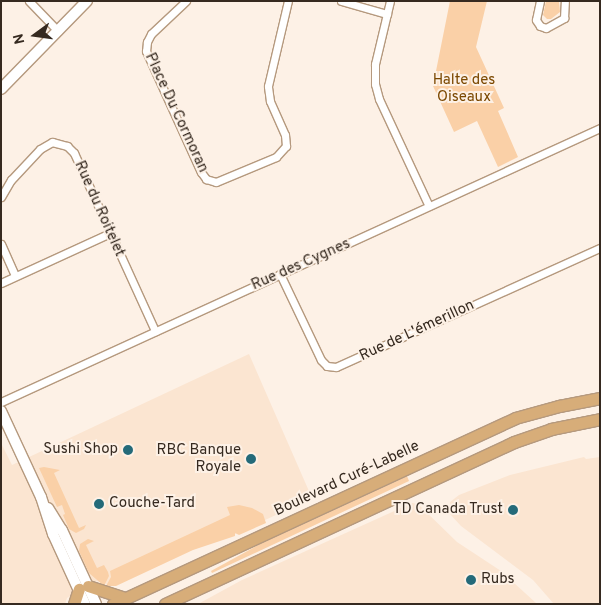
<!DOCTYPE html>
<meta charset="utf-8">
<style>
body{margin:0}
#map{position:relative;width:601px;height:605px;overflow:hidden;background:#fdf1e6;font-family:Overpass,sans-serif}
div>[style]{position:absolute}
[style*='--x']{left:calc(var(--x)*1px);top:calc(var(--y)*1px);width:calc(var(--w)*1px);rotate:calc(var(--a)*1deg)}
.built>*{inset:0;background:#fbe5d1}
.green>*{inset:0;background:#fad0a7}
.roads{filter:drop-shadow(1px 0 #b5997e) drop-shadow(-1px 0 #b5997e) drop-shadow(0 1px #b5997e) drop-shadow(0 -1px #b5997e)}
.street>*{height:7px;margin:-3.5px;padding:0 3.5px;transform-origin:3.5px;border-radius:3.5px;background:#fff}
.secondary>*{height:10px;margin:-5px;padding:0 5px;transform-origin:5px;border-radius:5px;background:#fff}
.primary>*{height:11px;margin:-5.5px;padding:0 5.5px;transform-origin:5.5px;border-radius:5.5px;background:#d7ad79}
.dots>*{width:14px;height:14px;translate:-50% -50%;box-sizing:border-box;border:2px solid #fdf1e6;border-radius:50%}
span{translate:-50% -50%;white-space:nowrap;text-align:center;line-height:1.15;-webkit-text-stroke:4px #fdf1e6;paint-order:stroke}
.park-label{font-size:15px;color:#7b4800}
.street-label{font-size:15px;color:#362a20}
.poi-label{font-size:15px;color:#362a20}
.right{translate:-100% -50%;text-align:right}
.left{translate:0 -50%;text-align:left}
.frame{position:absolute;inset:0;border:2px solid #362a20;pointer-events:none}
.north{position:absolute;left:10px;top:10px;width:50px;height:50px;-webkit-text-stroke:4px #fdf1e6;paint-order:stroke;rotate:256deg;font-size:14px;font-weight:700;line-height:20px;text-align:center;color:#362a20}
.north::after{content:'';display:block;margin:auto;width:18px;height:22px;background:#362a20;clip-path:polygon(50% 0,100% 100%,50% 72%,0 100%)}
</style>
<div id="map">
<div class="built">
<i style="clip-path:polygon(249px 354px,312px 498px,233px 535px,189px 551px,109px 585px,97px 581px,67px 598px,65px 604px,1px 604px,1px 443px,12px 465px)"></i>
<i style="clip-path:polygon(584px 457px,586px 459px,600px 457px,600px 604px,554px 604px,533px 580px,461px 526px,449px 513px,450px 502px,459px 495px,510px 475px)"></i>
<i style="clip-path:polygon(412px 503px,418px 504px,457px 542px,501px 571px,536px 603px,198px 604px,242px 580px)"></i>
</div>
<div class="green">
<i style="clip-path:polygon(450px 1px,487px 1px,476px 47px,504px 108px,498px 111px,518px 157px,498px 167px,477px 121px,454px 132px,433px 86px)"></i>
<i style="clip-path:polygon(546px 1px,559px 1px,560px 12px,551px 19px,547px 19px,543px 15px)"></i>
<i style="clip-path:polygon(44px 467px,60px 470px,54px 473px,79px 528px,86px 525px,84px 529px,76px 533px,69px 529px,63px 515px,65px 514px,62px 505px,57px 507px,39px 468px)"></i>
<i style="clip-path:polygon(407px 476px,409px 481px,212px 573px,211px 571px,271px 538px)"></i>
<i style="clip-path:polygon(239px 505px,252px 508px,263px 514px,266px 523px,239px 535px,235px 533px,235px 536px,193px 550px,116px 586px,106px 586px,111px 577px,110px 571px,230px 515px,227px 507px)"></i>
<i style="clip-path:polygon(88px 539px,94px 541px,86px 545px,97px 568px,104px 565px,108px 572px,109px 576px,104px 586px,89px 573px,79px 551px,80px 544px)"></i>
</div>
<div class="roads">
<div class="street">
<i style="--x:29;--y:1;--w:42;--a:46"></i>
<i style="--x:186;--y:1;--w:48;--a:136.7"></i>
<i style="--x:151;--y:34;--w:9;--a:117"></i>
<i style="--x:147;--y:42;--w:9;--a:96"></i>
<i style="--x:146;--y:51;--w:133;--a:65.6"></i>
<i style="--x:201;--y:172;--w:9;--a:54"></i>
<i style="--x:206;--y:179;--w:10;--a:17"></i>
<i style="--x:216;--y:182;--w:65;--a:-22.6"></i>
<i style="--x:276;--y:157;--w:15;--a:-48"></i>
<i style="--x:286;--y:146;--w:11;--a:-95"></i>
<i style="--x:285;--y:135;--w:37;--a:-114"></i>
<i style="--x:270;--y:101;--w:15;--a:-98"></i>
<i style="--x:268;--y:86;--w:87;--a:-76.8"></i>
<i style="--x:341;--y:1;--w:48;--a:15.8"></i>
<i style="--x:390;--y:1;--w:65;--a:103.4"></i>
<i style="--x:375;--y:64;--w:20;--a:90"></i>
<i style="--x:375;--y:84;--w:16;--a:75"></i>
<i style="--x:379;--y:99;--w:118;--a:65"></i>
<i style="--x:540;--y:1;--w:19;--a:102"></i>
<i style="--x:536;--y:20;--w:7;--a:56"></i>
<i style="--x:540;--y:26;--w:6;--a:18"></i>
<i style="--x:546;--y:28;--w:21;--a:-29"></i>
<i style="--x:564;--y:18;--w:17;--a:-87"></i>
<i style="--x:1;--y:197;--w:20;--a:-60"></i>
<i style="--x:11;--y:180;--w:42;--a:-46.9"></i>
<i style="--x:40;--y:149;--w:14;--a:-30"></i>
<i style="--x:52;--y:142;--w:16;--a:15"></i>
<i style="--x:67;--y:146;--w:10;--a:45"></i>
<i style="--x:74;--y:153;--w:196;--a:65.5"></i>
<i style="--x:1;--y:244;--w:35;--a:66"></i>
<i style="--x:280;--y:274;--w:95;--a:64.5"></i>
<i style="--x:321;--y:360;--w:8;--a:45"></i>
<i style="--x:327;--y:366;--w:9;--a:6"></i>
<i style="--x:336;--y:367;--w:290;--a:-24.3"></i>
<i style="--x:1;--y:283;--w:120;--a:-24.6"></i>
<i style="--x:1;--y:402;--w:659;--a:-24.58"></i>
</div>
<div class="secondary">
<i style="--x:1;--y:89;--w:123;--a:-45.7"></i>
<i style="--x:1;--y:411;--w:95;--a:65.1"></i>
<i style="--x:41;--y:497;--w:39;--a:72"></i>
<i style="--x:53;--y:534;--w:77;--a:65.4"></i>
<i style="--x:48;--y:508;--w:26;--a:58"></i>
<i style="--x:62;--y:530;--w:81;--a:65.3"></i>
</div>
<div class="primary">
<i style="--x:88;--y:586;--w:38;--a:18"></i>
<i style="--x:74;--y:604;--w:16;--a:-72"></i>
<i style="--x:113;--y:604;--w:443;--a:-24.8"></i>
<i style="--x:515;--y:418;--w:46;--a:-15.3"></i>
<i style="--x:559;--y:406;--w:42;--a:-11"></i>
<i style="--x:165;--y:604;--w:385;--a:-24.9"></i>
<i style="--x:514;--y:442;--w:39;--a:-19"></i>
<i style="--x:551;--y:429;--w:50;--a:-11.5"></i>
</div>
</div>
<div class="dots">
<i style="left:128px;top:450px;background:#246a79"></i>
<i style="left:251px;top:459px;background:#246a79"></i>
<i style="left:99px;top:504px;background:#246a79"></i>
<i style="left:513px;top:510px;background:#246a79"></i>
<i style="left:471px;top:580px;background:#246a79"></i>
</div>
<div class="park-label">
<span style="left:464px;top:89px">Halte des<br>Oiseaux</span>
</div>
<div class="street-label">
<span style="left:176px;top:113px;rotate:65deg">Place Du Cormoran</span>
<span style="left:99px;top:209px;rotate:66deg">Rue du Roitelet</span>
<span style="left:301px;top:265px;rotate:-24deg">Rue des Cygnes</span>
<span style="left:417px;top:331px;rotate:-25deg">Rue de L'émerillon</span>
<span style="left:347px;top:479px;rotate:-25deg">Boulevard Curé-Labelle</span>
</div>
<div class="poi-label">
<span class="right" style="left:118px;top:450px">Sushi Shop</span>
<span class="right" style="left:241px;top:459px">RBC Banque<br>Royale</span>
<span class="left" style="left:109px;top:504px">Couche-Tard</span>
<span class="right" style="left:503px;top:510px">TD Canada Trust</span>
<span class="left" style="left:481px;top:580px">Rubs</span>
</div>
<div class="frame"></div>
<div class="north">N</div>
</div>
